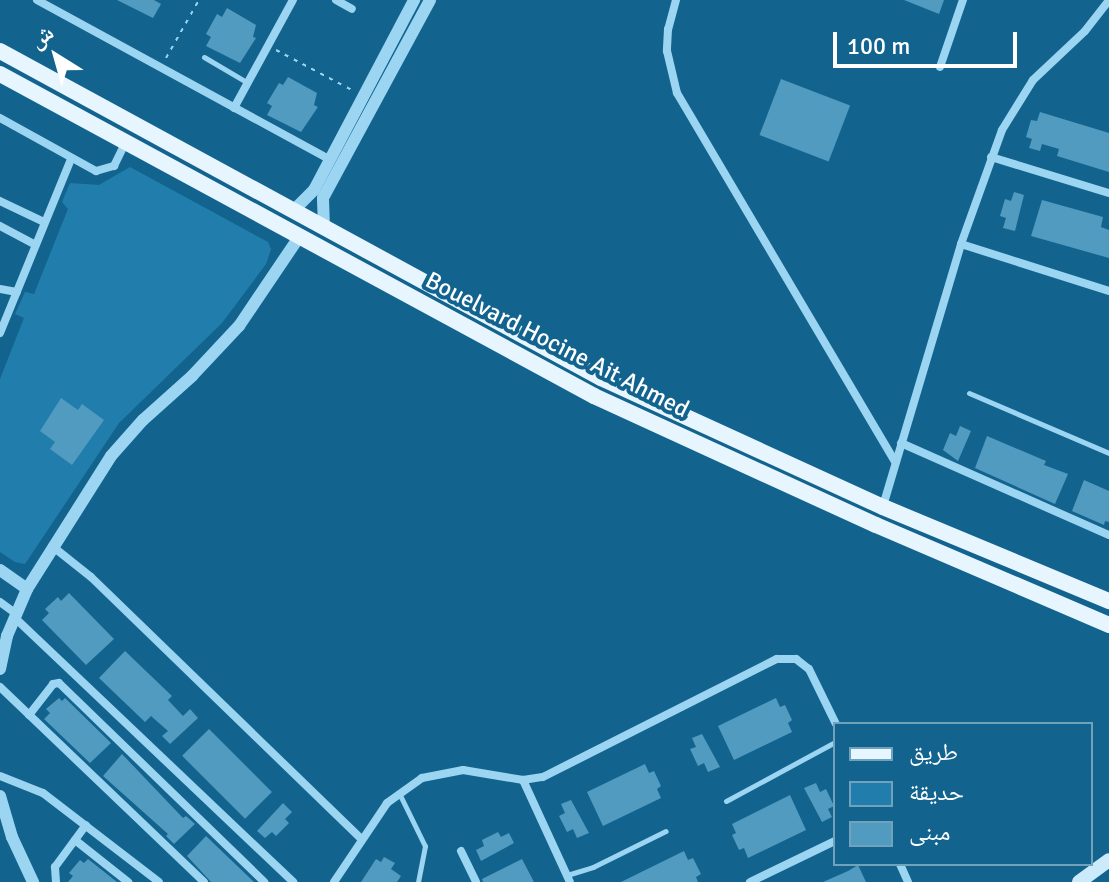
<!DOCTYPE html>
<meta charset="utf-8">
<style>
body{margin:0}
#map{position:relative;width:1109px;height:882px;overflow:hidden;background:#12648f;font-family:Signika,"Noto Naskh Arabic",sans-serif}
div>[style]{position:absolute}
[style*='--x']{left:calc(var(--x)*1px);top:calc(var(--y)*1px);width:calc(var(--w)*1px);rotate:calc(var(--a)*1deg)}
.green>*{inset:0;background:#217eac}
.building>*{inset:0;background:#519ac0;transform-origin:0 0}
.path>*{height:2px;margin-top:-1px;transform-origin:0;background:repeating-linear-gradient(90deg,#9cd5f2 0 4px,transparent 0 10px)}
.service>*{height:5px;margin:-2.5px;padding:0 2.5px;transform-origin:2.5px;border-radius:2.5px;background:#9cd5f2}
.minor>*{height:8px;margin:-4px;padding:0 4px;transform-origin:4px;border-radius:4px;background:#9cd5f2}
.tertiary>*{height:12px;margin:-6px;padding:0 6px;transform-origin:6px;border-radius:6px;background:#9cd5f2}
.secondary>*{height:14px;margin:-7px;padding:0 7px;transform-origin:7px;border-radius:7px;background:#cbebfc}
.primary>*{height:16px;margin:-8px;padding:0 8px;transform-origin:8px;border-radius:8px;background:#e7f5ff}
span{translate:-50% -50%;white-space:nowrap;text-align:center;line-height:1.15;-webkit-text-stroke:8px #12648f;paint-order:stroke}
.street-label{font-size:24px;color:#fff}
.legend{position:absolute;left:833px;top:722px;width:260px;height:144px;box-sizing:border-box;background:#12648f;border:2px solid #71a2bc;margin:0;padding:10px 14px;list-style:none;font-size:24px;color:#fff}
.legend li{display:flex;align-items:center;gap:16px;height:40px}
.legend b{width:40px;border:2px solid #71a2bc}
.north{position:absolute;left:16px;top:16px;width:80px;height:80px;-webkit-text-stroke:6px #12648f;paint-order:stroke;rotate:323deg;font-size:22px;font-weight:700;line-height:32px;text-align:center;color:#fff}
.north::after{content:'';display:block;margin:auto;width:28px;height:36px;background:#fff;clip-path:polygon(50% 0,100% 100%,50% 72%,0 100%)}
.scale{position:absolute;left:833px;top:32px;width:184px;height:36px;box-sizing:border-box;border:4px solid #fff;border-top:0;padding-left:10px;font-size:24px;line-height:28px;white-space:nowrap;color:#fff;-webkit-text-stroke:6px #12648f;paint-order:stroke}
</style>
<div id="map">
<div class="green">
<i style="clip-path:polygon(130px 167px,268px 242px,271px 249px,266px 264px,222px 323px,119px 423px,25px 564px,15px 562px,0 552px,0 379px,24px 318px,15px 314px,25px 292px,34px 294px,68px 209px,62px 202px,70px 183px,99px 185px)"></i>
</div>
<div class="building">
<i style="clip-path:polygon(117px 0,154px 0,161px 4px,153px 18px)"></i>
<i style="clip-path:polygon(904px 0,944px 0,939px 14px)"></i>
<i style="clip-path:polygon(227px 8px,256px 25px,253px 37px,256px 38px,240px 63px,206px 46px,211px 37px,206px 34px,217px 14px,222px 17px)"></i>
<i style="clip-path:polygon(288px 77px,317px 93px,314px 105px,318px 107px,301px 132px,267px 115px,272px 106px,267px 103px,279px 83px,283px 85px)"></i>
<i style="left:781px;top:79px;width:74px;height:60px;rotate:21deg"></i>
<i style="clip-path:polygon(1040px 112px,1109px 133px,1109px 172px,1057px 156px,1059px 149px,1042px 144px,1040px 151px,1029px 148px,1032px 139px,1026px 137px,1031px 120px,1037px 121px)"></i>
<i style="clip-path:polygon(1014px 192px,1024px 195px,1015px 231px,1003px 228px,1006px 218px,1000px 216px,1005px 199px,1011px 201px)"></i>
<i style="clip-path:polygon(1042px 200px,1103px 217px,1101px 227px,1109px 230px,1109px 258px,1031px 236px)"></i>
<i style="clip-path:polygon(61px 398px,78px 410px,82px 404px,104px 420px,72px 465px,50px 449px,55px 442px,40px 431px)"></i>
<i style="clip-path:polygon(960px 426px,971px 431px,958px 461px,943px 450px,950px 433px,956px 436px)"></i>
<i style="clip-path:polygon(987px 436px,1046px 461px,1044px 465px,1068px 474px,1055px 504px,975px 468px)"></i>
<i style="clip-path:polygon(1084px 480px,1109px 491px,1109px 522px,1105px 521px,1104px 525px,1072px 511px)"></i>
<i style="clip-path:polygon(69px 593px,114px 639px,86px 665px,42px 620px,49px 613px,45px 609px,58px 597px,61px 601px)"></i>
<i style="clip-path:polygon(125px 651px,172px 696px,168px 700px,183px 716px,190px 709px,198px 718px,170px 744px,162px 736px,168px 731px,151px 716px,145px 722px,99px 678px)"></i>
<i style="clip-path:polygon(59px 698px,62px 701px,65px 698px,111px 743px,90px 763px,44px 719px,50px 713px,46px 709px)"></i>
<i style="clip-path:polygon(776px 698px,780px 707px,785px 705px,792px 720px,788px 723px,792px 732px,734px 760px,718px 726px)"></i>
<i style="left:209px;top:729px;width:89px;height:38px;rotate:45deg"></i>
<i style="clip-path:polygon(702px 734px,720px 767px,708px 772px,704px 763px,698px 766px,690px 749px,696px 747px,692px 738px)"></i>
<i style="clip-path:polygon(122px 754px,183px 818px,186px 816px,195px 824px,174px 844px,166px 836px,168px 834px,103px 776px)"></i>
<i style="clip-path:polygon(645px 764px,649px 773px,654px 771px,661px 786px,657px 789px,661px 798px,603px 826px,587px 792px)"></i>
<i style="clip-path:polygon(816px 783px,820px 792px,826px 789px,834px 806px,828px 809px,832px 817px,822px 822px,804px 788px)"></i>
<i style="clip-path:polygon(790px 795px,806px 830px,748px 858px,744px 848px,739px 850px,732px 835px,736px 833px,732px 824px)"></i>
<i style="clip-path:polygon(571px 800px,589px 833px,577px 838px,573px 829px,567px 832px,559px 816px,565px 813px,561px 804px)"></i>
<i style="clip-path:polygon(283px 803px,292px 812px,285px 819px,289px 823px,276px 836px,272px 832px,265px 838px,257px 831px)"></i>
<i style="clip-path:polygon(498px 832px,501px 837px,509px 833px,514px 843px,481px 861px,476px 850px,484px 846px,482px 840px)"></i>
<i style="clip-path:polygon(206px 836px,254px 882px,211px 882px,187px 856px)"></i>
<i style="clip-path:polygon(684px 851px,688px 860px,693px 858px,701px 874px,696px 877px,698px 882px,621px 882px)"></i>
<i style="clip-path:polygon(384px 857px,395px 863px,391px 869px,401px 876px,397px 882px,361px 882px,376px 859px,381px 862px)"></i>
<i style="clip-path:polygon(88px 859px,117px 882px,68px 882px,73px 876px,69px 873px,80px 860px,84px 863px)"></i>
<i style="clip-path:polygon(522px 859px,534px 882px,483px 882px,482px 879px)"></i>
<i style="clip-path:polygon(858px 865px,866px 882px,823px 882px,848px 871px)"></i>
</div>
<div class="path">
<i style="--x:276;--y:50;--w:86;--a:27.8"></i>
<i style="--x:166;--y:58;--w:67;--a:-60.4"></i>
</div>
<div class="service">
<i style="--x:204;--y:57;--w:51;--a:30.6"></i>
<i style="--x:969;--y:393;--w:152;--a:23.2"></i>
<i style="--x:399;--y:793;--w:59;--a:63.9"></i>
<i style="--x:425;--y:846;--w:37;--a:101"></i>
<i style="--x:726;--y:801;--w:124;--a:-28.4"></i>
<i style="--x:567;--y:875;--w:27;--a:-17"></i>
<i style="--x:593;--y:867;--w:81;--a:-26.3"></i>
</div>
<div class="minor">
<i style="--x:37;--y:0;--w:335;--a:28.6"></i>
<i style="--x:336;--y:0;--w:18;--a:29"></i>
<i style="--x:676;--y:0;--w:30;--a:105"></i>
<i style="--x:668;--y:29;--w:22;--a:93"></i>
<i style="--x:667;--y:51;--w:43;--a:76.6"></i>
<i style="--x:677;--y:93;--w:428;--a:59.4"></i>
<i style="--x:940;--y:67;--w:71;--a:-71.1"></i>
<i style="--x:234;--y:108;--w:123;--a:-61.4"></i>
<i style="--x:0;--y:118;--w:110;--a:28.9"></i>
<i style="--x:96;--y:171;--w:19;--a:-16"></i>
<i style="--x:114;--y:166;--w:25;--a:-64"></i>
<i style="--x:991;--y:157;--w:123;--a:17"></i>
<i style="--x:0;--y:201;--w:49;--a:25.5"></i>
<i style="--x:0;--y:226;--w:40;--a:28"></i>
<i style="--x:961;--y:244;--w:155;--a:17.6"></i>
<i style="--x:0;--y:289;--w:17;--a:10"></i>
<i style="--x:0;--y:333;--w:188;--a:-67.8"></i>
<i style="--x:901;--y:443;--w:227;--a:23.9"></i>
<i style="--x:883;--y:506;--w:273;--a:-73.4"></i>
<i style="--x:961;--y:244;--w:121;--a:-70.2"></i>
<i style="--x:1002;--y:130;--w:59;--a:-58.2"></i>
<i style="--x:1033;--y:80;--w:71;--a:-43.3"></i>
<i style="--x:1085;--y:31;--w:39;--a:-52"></i>
<i style="--x:52;--y:546;--w:50;--a:38.5"></i>
<i style="--x:91;--y:577;--w:376;--a:44.1"></i>
<i style="--x:0;--y:602;--w:19;--a:36"></i>
<i style="--x:14;--y:617;--w:385;--a:43.5"></i>
<i style="--x:0;--y:687;--w:282;--a:43.7"></i>
<i style="--x:29;--y:715;--w:39;--a:-52"></i>
<i style="--x:53;--y:684;--w:6;--a:-9"></i>
<i style="--x:59;--y:683;--w:286;--a:44.1"></i>
<i style="--x:0;--y:776;--w:46;--a:21.6"></i>
<i style="--x:43;--y:793;--w:146;--a:37.5"></i>
<i style="--x:523;--y:780;--w:112;--a:65.3"></i>
<i style="--x:75;--y:840;--w:68;--a:38.4"></i>
<i style="--x:461;--y:851;--w:34;--a:64"></i>
<i style="--x:900;--y:864;--w:20;--a:66"></i>
<i style="--x:56;--y:882;--w:15;--a:-94"></i>
<i style="--x:55;--y:867;--w:52;--a:-53.6"></i>
<i style="--x:334;--y:882;--w:95;--a:-56.1"></i>
<i style="--x:387;--y:803;--w:43;--a:-35.5"></i>
<i style="--x:422;--y:778;--w:42;--a:-11"></i>
<i style="--x:463;--y:770;--w:61;--a:9.5"></i>
<i style="--x:523;--y:780;--w:20;--a:-9"></i>
<i style="--x:543;--y:777;--w:262;--a:-26.8"></i>
<i style="--x:777;--y:659;--w:19;--a:0"></i>
<i style="--x:796;--y:659;--w:16;--a:38"></i>
<i style="--x:809;--y:669;--w:61;--a:63.9"></i>
<i style="--x:750;--y:882;--w:94;--a:-25.8"></i>
</div>
<div class="tertiary">
<i style="--x:293;--y:211;--w:30;--a:-45"></i>
<i style="--x:314;--y:190;--w:215;--a:-62.2"></i>
<i style="--x:324;--y:228;--w:30;--a:-92"></i>
<i style="--x:323;--y:198;--w:225;--a:-61.6"></i>
<i style="--x:0;--y:570;--w:33;--a:35"></i>
<i style="--x:0;--y:669;--w:34;--a:-78"></i>
<i style="--x:7;--y:636;--w:51;--a:-66.9"></i>
<i style="--x:27;--y:589;--w:157;--a:-57.7"></i>
<i style="--x:111;--y:456;--w:48;--a:-48.4"></i>
<i style="--x:143;--y:420;--w:66;--a:-41.9"></i>
<i style="--x:192;--y:376;--w:69;--a:-46.8"></i>
<i style="--x:239;--y:326;--w:107;--a:-56"></i>
<i style="--x:0;--y:796;--w:43;--a:73.7"></i>
<i style="--x:12;--y:837;--w:50;--a:65"></i>
</div>
<div class="secondary">
<i style="--x:1079;--y:882;--w:37;--a:-36"></i>
</div>
<div class="primary">
<i style="--x:0;--y:51;--w:684;--a:28.55"></i>
<i style="--x:601;--y:378;--w:310;--a:24.6"></i>
<i style="--x:883;--y:507;--w:245;--a:22.6"></i>
<i style="--x:0;--y:74;--w:676;--a:28.46"></i>
<i style="--x:594;--y:396;--w:310;--a:24.6"></i>
<i style="--x:876;--y:525;--w:254;--a:23.2"></i>
</div>
<div class="street-label">
<span style="left:557px;top:345px;rotate:27deg">Bouelvard Hocine Ait Ahmed</span>
</div>
<ul class="legend">
<li><b style="height:10px;background:#e7f5ff"></b>طريق</li>
<li><b style="height:22px;background:#217eac"></b>حديقة</li>
<li><b style="height:22px;background:#519ac0"></b>مبنى</li>
</ul>
<div class="north">ش</div>
<div class="scale">100 m</div>
</div>
